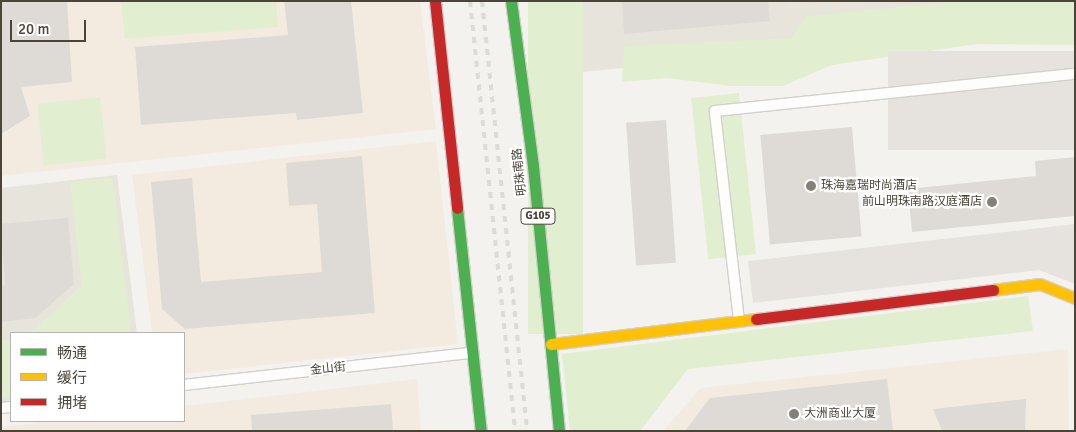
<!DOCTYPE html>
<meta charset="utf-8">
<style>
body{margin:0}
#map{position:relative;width:1076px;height:432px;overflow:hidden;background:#f4f2ee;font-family:Signika,"Noto Sans SC",sans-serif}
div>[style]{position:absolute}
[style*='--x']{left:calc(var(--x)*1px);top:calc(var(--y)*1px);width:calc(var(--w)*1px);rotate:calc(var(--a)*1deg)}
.residential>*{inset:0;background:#e7e4dc}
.commercial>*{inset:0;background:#f3ebdf}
.education>*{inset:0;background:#eae5da}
.green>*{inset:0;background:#e1eecf;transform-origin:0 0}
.parking>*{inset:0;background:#e6e3df;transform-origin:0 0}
.building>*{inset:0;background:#dedbd6;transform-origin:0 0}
.roads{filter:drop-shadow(1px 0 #d2d0cb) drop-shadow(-1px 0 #d2d0cb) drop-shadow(0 1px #d2d0cb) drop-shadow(0 -1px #d2d0cb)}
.lane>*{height:10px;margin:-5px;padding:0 5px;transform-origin:5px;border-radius:5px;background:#fdfdfc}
.fast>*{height:11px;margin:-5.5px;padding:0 5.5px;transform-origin:5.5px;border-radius:5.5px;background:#4caf50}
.slow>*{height:11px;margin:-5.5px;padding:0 5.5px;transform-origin:5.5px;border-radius:5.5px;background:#ffc107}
.jam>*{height:11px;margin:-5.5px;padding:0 5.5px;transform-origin:5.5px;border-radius:5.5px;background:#c62828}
.rail>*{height:4px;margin-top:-2px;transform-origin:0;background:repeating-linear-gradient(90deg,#dbdbda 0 6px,transparent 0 12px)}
.dots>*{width:14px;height:14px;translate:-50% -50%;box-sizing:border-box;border:2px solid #fff;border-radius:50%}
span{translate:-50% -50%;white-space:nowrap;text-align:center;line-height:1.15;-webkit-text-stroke:4.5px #fff;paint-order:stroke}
.shield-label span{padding:1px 4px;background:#fff;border:1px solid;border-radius:4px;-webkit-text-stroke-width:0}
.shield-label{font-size:11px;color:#4b4439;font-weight:700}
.street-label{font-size:12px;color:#4b4439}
.poi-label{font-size:12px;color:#4b4439}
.left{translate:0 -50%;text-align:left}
.right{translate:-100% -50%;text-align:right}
.frame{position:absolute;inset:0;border:2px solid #4b4439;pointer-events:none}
.legend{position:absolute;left:10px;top:332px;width:175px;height:90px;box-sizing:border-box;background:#fff;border:1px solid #b7b4b0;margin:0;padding:6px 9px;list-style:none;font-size:15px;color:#4b4439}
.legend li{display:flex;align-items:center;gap:10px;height:25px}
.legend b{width:25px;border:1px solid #b7b4b0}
.scale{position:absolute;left:10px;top:20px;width:76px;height:22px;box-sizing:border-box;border:2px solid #4b4439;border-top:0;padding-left:6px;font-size:15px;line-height:18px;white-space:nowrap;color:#4b4439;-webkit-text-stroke:4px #fff;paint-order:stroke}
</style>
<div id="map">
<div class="residential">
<i style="clip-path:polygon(563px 1px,1075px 1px,1075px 22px,573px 73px)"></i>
<i style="clip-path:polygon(117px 175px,137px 333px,11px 333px,11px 400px,1px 402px,1px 188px)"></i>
</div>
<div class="commercial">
<i style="clip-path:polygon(1px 1px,420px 1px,436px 129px,1px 176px)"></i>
<i style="clip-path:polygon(436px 141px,458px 344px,184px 374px,184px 333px,152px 333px,132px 175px)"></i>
<i style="clip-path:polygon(1068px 349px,1069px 431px,663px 431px,701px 388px)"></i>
<i style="clip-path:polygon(417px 379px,421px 431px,1px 431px,1px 427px,53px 421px,184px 421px,184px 406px)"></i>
</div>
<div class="education">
<i style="clip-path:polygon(786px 1px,883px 1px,787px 10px)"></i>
</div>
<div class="green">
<i style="clip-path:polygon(121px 1px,276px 1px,278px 27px,125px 39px)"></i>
<i style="left:528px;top:1px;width:55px;height:333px"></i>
<i style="clip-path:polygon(960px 1px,1075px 1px,1075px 45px,977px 44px,832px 65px,783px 86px,731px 86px,667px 78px,622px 82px,624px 46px,791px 38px,806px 16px)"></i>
<i style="left:739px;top:93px;width:162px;height:48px;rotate:84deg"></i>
<i style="left:100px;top:97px;width:62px;height:63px;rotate:84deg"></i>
<i style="clip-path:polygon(113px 178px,131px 333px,30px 333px,82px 285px,70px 182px)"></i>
<i style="clip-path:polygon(1028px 296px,1033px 331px,688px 369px,640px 431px,570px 431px,562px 354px)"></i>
<i style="left:11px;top:340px;width:57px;height:10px;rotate:90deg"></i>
</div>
<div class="parking">
<i style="left:1075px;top:51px;width:99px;height:187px;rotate:90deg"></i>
<i style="clip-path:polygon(1075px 224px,1075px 284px,1039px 270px,753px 303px,748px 261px)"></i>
</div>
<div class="building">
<i style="clip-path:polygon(1px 1px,67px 1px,72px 82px,21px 87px,30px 116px,1px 134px)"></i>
<i style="clip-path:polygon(284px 1px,351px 1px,363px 113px,297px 120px,296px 113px,141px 125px,135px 47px,288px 35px)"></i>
<i style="clip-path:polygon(622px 1px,768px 1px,770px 21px,624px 34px)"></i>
<i style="left:666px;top:120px;width:143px;height:40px;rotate:86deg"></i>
<i style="left:852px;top:127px;width:110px;height:92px;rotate:85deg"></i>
<i style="clip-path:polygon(362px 156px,375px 313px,185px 329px,162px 309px,151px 182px,192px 178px,201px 282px,322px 272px,317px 204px,289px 206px,286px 163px)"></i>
<i style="clip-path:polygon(1075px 157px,1075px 216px,912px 232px,908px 189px,1036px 176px,1035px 161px)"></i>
<i style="clip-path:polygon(68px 218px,74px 284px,35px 318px,1px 322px,1px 286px,5px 285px,1px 224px)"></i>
<i style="clip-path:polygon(887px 379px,893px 431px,685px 431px,710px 398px)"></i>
<i style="clip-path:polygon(1026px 399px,1025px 431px,942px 431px,933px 409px)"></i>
<i style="clip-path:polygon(391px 404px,393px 431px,252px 431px,251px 415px)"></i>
</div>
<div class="roads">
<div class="lane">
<i style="--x:739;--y:320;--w:210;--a:-96.6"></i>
<i style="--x:715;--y:111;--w:362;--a:-5.9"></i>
<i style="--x:184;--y:385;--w:289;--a:-6.4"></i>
<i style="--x:1;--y:408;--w:10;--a:-6"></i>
</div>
<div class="fast">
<i style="--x:511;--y:1;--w:166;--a:82.4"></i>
<i style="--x:533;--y:166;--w:266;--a:84.4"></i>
<i style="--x:457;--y:208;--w:224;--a:83.9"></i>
</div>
<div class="slow">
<i style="--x:993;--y:290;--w:47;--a:-7.3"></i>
<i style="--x:1040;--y:284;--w:38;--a:22"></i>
<i style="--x:551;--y:344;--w:207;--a:-7"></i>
</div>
<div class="jam">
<i style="--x:435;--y:1;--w:208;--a:83.9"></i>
<i style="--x:756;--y:319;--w:239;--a:-7"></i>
</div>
</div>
<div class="rail">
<i style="--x:470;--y:1;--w:432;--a:84"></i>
<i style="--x:482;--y:1;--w:432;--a:84"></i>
</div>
<div class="dots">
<i style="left:811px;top:186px;background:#868178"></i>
<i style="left:992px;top:202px;background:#868178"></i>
<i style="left:794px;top:414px;background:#868178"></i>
</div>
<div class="shield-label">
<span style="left:538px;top:216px">G105</span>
</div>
<div class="street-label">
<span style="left:520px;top:172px;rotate:-96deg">明珠南路</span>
<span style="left:328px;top:369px;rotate:-6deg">金山街</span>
</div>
<div class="poi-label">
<span class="left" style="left:821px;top:186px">珠海嘉瑞时尚酒店</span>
<span class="right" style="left:982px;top:202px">前山明珠南路汉庭酒店</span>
<span class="left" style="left:804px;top:414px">大洲商业大厦</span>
</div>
<div class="frame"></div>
<ul class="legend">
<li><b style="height:6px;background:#4caf50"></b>畅通</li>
<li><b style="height:6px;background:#ffc107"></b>缓行</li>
<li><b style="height:6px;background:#c62828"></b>拥堵</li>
</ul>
<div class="scale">20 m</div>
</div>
